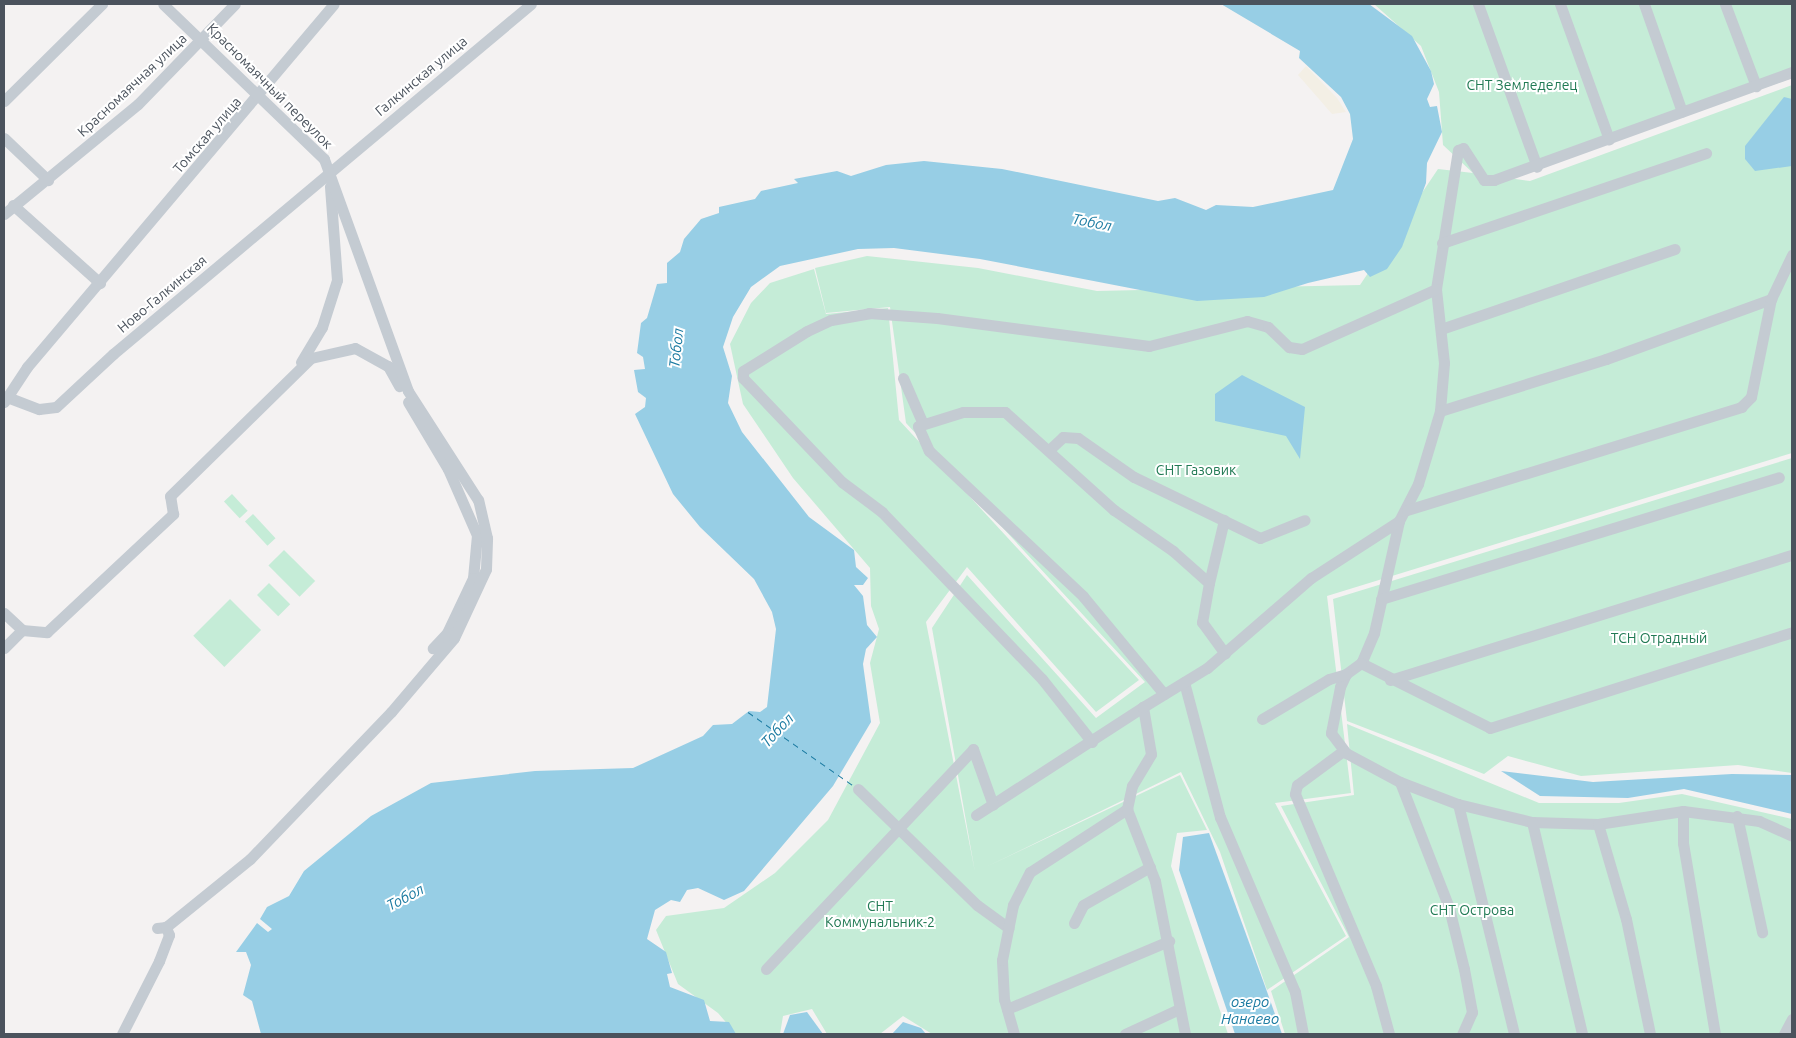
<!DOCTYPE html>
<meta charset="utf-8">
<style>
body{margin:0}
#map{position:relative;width:1796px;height:1038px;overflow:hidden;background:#f4f2f2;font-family:Ubuntu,sans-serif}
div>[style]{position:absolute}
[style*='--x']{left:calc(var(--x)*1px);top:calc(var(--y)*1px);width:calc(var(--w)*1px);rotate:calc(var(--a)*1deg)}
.green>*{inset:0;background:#c5ecd7;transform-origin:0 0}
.sand>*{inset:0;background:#f3efe5}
.water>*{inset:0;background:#97cee5}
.ferry>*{height:1px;margin-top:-0.5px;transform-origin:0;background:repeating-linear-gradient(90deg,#1a7aa1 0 6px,transparent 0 11px)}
.minor>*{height:11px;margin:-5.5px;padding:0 5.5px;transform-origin:5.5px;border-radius:5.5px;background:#c4cbd2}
span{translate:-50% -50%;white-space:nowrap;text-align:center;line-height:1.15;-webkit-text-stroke:4px #fff;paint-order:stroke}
.street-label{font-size:14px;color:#4b535d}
.park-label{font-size:14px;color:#217a54}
.water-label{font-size:15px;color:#1a7aa1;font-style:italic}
.frame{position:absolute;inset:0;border:5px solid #4b535d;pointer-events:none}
</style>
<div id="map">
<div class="green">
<i style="clip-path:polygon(1374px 4px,1792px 4px,1792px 78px,1508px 178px,1530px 181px,1792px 85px,1792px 453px,1327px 596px,1351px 793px,1275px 803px,1346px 936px,1267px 990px,1220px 852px,1181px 772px,986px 867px,1180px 775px,1207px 830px,1177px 833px,1171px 866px,1228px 1034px,932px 1034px,903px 1016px,880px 1034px,827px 1034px,812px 1009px,783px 1016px,780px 1034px,736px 1034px,718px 1013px,678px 984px,656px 930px,666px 916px,724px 908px,775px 873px,828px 820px,880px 723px,870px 663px,879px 629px,871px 606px,870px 568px,793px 478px,743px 404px,730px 344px,751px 303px,770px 283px,814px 269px,826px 314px,888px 308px,899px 420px,1139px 680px,1096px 712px,967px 567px,926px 622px,975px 872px,932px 628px,967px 575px,1096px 718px,1145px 682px,906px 423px,890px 307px,826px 313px,815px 268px,867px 256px,978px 268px,1097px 291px,1360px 285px,1438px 169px,1473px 173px,1443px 145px,1439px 92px,1421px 46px)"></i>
<i style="clip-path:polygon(1792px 458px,1792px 773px,1738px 765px,1581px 776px,1508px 756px,1484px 774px,1347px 721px,1333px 599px)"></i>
<i style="left:232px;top:494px;width:23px;height:11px;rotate:47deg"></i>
<i style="left:253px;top:514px;width:33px;height:11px;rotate:47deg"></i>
<i style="left:284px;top:550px;width:44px;height:22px;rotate:45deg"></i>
<i style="left:269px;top:583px;width:30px;height:17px;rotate:45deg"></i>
<i style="left:230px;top:599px;width:44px;height:52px;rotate:45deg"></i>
<i style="clip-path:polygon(1347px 724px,1539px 803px,1619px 803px,1682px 794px,1792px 819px,1792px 1034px,1285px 1034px,1271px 991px,1349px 937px,1281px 806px,1354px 795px)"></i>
</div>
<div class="sand">
<i style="clip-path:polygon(1306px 66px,1337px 98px,1346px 112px,1332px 114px,1298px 75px)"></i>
</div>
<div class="water">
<i style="clip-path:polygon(1221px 4px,1369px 4px,1412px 36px,1431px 71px,1434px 84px,1427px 99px,1430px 107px,1437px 106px,1442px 132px,1427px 163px,1426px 183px,1402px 247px,1387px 269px,1370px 277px,1364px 270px,1308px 283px,1264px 297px,1197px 301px,980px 259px,894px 248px,858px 249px,780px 266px,751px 287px,733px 317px,723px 347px,732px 376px,728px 403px,742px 432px,809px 517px,854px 550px,856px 567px,868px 578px,863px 585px,854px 585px,863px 596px,867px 625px,877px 637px,866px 649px,863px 664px,871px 722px,833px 786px,744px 891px,724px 900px,698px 888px,687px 890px,680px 902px,671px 900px,655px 910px,647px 939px,666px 952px,672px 973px,667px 974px,670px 987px,704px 1000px,710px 1021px,729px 1022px,736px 1034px,261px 1034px,252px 1001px,243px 995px,251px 965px,246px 952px,236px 952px,257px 923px,268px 932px,272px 929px,260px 919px,267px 907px,289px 896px,304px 871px,371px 816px,431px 783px,535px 771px,633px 768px,703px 736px,713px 725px,732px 724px,749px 711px,760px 712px,767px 707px,776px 629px,772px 612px,754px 579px,700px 527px,673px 494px,635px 414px,645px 407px,646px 398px,638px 392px,634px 370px,645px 369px,643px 357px,637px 353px,641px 323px,647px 318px,657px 284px,667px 283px,667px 263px,680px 252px,684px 239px,701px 219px,719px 213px,719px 207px,755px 199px,761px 191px,798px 183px,794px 179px,837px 171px,851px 176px,886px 165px,924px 161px,1002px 169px,1158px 201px,1175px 198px,1206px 210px,1216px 205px,1253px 207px,1333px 190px,1353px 139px,1350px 114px,1341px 97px,1299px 58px,1300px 51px)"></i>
<i style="clip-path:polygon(1784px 97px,1792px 99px,1792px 166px,1755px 171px,1745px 159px,1745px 146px)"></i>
<i style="clip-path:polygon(1242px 375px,1305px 407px,1300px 459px,1286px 436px,1215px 421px,1215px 394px)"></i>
<i style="clip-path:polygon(1501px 771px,1593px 782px,1732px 774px,1792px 775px,1792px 814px,1684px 789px,1628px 798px,1540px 796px)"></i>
<i style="clip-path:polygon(1209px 833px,1265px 986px,1282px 1034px,1235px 1034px,1179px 870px,1183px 837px)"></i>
<i style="clip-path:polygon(807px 1012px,823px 1034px,783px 1034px,790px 1015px)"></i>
<i style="clip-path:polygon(903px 1022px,921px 1028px,926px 1034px,892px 1034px)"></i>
</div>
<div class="ferry">
<i style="--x:748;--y:712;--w:129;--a:34.9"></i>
</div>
<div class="minor">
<i style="--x:1478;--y:4;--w:173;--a:70.1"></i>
<i style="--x:1560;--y:4;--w:144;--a:70.1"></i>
<i style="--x:1644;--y:4;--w:114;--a:70.6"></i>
<i style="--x:1725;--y:4;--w:88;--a:69.3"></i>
<i style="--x:1792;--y:72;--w:317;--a:160.1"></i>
<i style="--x:1494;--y:180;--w:10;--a:180"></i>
<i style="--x:1484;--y:180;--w:38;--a:-123"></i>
<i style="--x:1463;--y:148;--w:5;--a:158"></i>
<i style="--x:1458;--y:150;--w:141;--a:99"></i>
<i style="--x:1436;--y:289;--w:74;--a:83.8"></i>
<i style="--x:1444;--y:363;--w:48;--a:94.8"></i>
<i style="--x:1440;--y:411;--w:76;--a:106.8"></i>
<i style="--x:1418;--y:484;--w:42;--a:117.2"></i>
<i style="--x:1399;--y:521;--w:115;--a:102.6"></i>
<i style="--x:1374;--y:633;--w:33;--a:113"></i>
<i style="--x:1361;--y:663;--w:144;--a:26.7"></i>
<i style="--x:1490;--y:728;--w:317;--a:-17.6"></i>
<i style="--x:4;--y:101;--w:138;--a:-44.7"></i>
<i style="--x:4;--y:138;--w:61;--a:43.7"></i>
<i style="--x:13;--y:205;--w:117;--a:41.9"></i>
<i style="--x:4;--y:214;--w:173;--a:-39.4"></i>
<i style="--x:138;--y:104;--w:139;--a:-45.9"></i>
<i style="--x:1442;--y:243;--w:279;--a:-18.8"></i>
<i style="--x:1441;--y:329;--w:247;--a:-18.9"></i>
<i style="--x:301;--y:362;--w:41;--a:-59"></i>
<i style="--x:322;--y:327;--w:49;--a:-72.3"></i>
<i style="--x:337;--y:280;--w:94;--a:-94.3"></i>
<i style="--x:903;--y:378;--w:50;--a:66.5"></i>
<i style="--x:7;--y:397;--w:34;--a:21"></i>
<i style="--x:39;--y:409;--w:17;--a:-7"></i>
<i style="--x:56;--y:407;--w:78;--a:-42.9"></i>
<i style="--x:113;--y:354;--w:545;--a:-39.94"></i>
<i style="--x:4;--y:402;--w:42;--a:-56.7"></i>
<i style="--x:27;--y:367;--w:475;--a:-49.8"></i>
<i style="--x:408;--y:402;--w:78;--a:59.2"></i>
<i style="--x:448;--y:469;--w:72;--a:66.3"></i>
<i style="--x:477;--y:535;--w:43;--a:95.3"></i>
<i style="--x:473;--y:578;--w:61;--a:115.3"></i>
<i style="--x:447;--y:633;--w:21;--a:133"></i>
<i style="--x:1440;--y:411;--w:174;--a:-17.4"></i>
<i style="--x:1606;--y:359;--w:176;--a:-20"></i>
<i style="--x:1049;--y:450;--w:19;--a:-43"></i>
<i style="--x:1063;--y:437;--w:15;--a:4"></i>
<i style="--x:1078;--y:438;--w:68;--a:34.9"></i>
<i style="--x:1134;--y:477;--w:140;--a:25.8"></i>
<i style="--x:1260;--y:538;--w:48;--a:-21.8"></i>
<i style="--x:1407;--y:510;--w:350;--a:-17.1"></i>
<i style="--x:1741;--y:407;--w:14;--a:-45"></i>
<i style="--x:1751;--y:397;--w:100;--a:-78.5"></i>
<i style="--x:1771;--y:299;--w:49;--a:-64.5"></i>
<i style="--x:1209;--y:583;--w:65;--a:-76.6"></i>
<i style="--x:1381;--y:599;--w:416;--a:-17"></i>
<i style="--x:4;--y:613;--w:25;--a:43"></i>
<i style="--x:22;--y:630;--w:25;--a:5"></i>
<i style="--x:47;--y:632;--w:173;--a:-43.1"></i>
<i style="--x:173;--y:514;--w:18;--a:-99"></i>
<i style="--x:170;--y:496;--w:197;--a:-44.4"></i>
<i style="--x:311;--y:358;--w:45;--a:-12.8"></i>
<i style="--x:355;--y:348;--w:38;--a:29"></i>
<i style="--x:388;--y:366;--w:23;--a:61"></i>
<i style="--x:4;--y:648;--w:25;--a:-45"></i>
<i style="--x:1361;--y:663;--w:19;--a:144"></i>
<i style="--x:1346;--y:674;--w:14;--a:115"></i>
<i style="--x:1340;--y:687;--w:47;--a:101.1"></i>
<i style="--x:1331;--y:733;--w:25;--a:53"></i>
<i style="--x:1346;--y:753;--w:61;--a:28.2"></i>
<i style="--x:1400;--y:782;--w:62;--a:20.8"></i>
<i style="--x:1458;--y:804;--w:76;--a:13.7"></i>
<i style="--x:1532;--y:822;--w:66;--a:1.7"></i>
<i style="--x:1598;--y:824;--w:86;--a:-8.7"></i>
<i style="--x:1683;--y:811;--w:77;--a:7.5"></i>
<i style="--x:1759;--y:821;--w:36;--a:24"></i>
<i style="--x:1390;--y:680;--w:421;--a:-17.3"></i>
<i style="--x:1184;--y:682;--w:140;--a:75.1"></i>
<i style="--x:1220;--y:817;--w:190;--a:66.8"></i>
<i style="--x:1295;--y:992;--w:43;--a:79.2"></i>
<i style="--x:1164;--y:694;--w:127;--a:-129.6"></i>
<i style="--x:1083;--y:596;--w:212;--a:-136.7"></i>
<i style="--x:929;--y:451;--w:27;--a:-114"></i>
<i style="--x:918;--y:426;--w:47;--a:-17.3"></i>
<i style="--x:963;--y:412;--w:42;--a:0"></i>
<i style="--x:1005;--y:412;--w:147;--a:42"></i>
<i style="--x:1114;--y:510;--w:72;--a:34.8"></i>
<i style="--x:1173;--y:551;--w:48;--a:41.6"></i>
<i style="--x:1209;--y:583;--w:40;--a:100"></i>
<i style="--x:1202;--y:622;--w:39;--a:54"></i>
<i style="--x:1262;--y:719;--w:78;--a:-30.8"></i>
<i style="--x:1329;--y:679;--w:18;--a:-16"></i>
<i style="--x:1092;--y:742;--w:80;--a:-128.4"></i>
<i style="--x:1042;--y:679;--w:231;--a:-133.8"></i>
<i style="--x:882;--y:512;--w:50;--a:-143.1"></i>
<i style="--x:842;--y:482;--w:144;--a:-133.6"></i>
<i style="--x:743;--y:378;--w:7;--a:-90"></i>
<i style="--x:743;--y:371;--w:75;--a:-32"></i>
<i style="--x:807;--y:331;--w:26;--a:-25"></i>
<i style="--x:831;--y:320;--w:39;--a:-10"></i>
<i style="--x:869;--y:313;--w:68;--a:4.2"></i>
<i style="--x:937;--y:318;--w:214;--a:7.5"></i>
<i style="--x:1149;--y:346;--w:101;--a:-14.3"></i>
<i style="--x:1247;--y:321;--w:22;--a:16"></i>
<i style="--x:1268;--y:327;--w:29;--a:44"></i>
<i style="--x:1289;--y:347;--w:13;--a:9"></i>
<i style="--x:1302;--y:349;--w:147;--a:-24.1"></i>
<i style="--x:1343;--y:751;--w:57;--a:143.5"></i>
<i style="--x:1297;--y:785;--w:9;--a:103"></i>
<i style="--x:1295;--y:794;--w:208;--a:67.1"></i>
<i style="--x:1376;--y:986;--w:50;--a:74.8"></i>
<i style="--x:1400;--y:782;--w:135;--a:68.7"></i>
<i style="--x:1449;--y:908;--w:63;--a:76.2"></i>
<i style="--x:1464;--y:969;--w:44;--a:79.5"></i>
<i style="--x:1472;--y:1012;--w:24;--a:114"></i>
<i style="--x:858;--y:789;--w:166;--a:44.3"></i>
<i style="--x:977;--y:905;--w:39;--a:36"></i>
<i style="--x:1458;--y:804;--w:237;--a:76.3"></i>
<i style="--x:1683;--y:811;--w:32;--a:90"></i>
<i style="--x:1683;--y:843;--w:194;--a:80.5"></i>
<i style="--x:976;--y:815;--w:199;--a:-32.9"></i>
<i style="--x:1737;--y:816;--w:119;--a:77.8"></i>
<i style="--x:1532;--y:822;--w:218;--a:76.7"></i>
<i style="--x:1598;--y:824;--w:99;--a:73.6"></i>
<i style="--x:1626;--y:919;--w:117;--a:78.2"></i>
<i style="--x:1074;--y:923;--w:20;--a:-63"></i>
<i style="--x:1083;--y:905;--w:77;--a:-29.6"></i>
<i style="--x:157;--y:928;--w:9;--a:-6"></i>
<i style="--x:166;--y:927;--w:108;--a:-39"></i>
<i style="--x:250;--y:859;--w:204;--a:-46.2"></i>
<i style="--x:391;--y:712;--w:97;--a:-49.6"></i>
<i style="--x:454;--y:638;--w:76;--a:-65.1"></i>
<i style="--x:486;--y:569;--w:31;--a:-88"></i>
<i style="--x:487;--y:538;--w:39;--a:-103"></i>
<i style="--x:478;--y:500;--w:130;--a:-122.7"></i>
<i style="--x:408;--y:391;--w:247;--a:-109.9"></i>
<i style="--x:324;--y:159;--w:223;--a:-136.1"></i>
<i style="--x:766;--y:969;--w:302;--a:-46.7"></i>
<i style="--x:973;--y:749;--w:59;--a:70.3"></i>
<i style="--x:1007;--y:1009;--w:176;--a:-22.8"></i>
<i style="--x:122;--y:1034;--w:82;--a:-63.1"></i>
<i style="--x:159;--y:961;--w:28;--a:-69"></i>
<i style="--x:169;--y:935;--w:9;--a:-111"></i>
<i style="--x:1014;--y:1034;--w:36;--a:-106"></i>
<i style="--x:1004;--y:999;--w:39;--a:-93"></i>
<i style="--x:1002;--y:960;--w:56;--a:-78.7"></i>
<i style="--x:1013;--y:905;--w:37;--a:-63"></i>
<i style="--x:1030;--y:872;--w:116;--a:-33"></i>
<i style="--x:1125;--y:1034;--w:60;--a:-24.8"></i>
<i style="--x:1185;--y:1034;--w:156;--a:-101.1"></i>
<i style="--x:1155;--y:881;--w:77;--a:-111.3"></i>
<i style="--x:1127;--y:809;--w:24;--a:-78"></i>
<i style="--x:1132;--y:786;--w:37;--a:-59"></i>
<i style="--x:1151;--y:754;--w:48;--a:-99.7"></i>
<i style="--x:1143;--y:707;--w:75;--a:-31.4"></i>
<i style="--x:1207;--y:668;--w:138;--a:-40.9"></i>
<i style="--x:1311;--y:578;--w:105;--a:-32.9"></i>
<i style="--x:1784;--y:1034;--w:17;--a:-62"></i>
</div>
<div class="street-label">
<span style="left:421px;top:76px;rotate:-40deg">Галкинская улица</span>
<span style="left:132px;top:85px;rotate:-43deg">Красномаячная улица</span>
<span style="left:270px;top:86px;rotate:45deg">Красномаячный переулок</span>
<span style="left:207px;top:135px;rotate:-49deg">Томская улица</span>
<span style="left:162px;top:294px;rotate:-40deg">Ново-Галкинская</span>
</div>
<div class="park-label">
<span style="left:1522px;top:85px">СНТ Земледелец</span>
<span style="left:1196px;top:470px">СНТ Газовик</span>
<span style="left:1659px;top:638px">ТСН Отрадный</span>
<span style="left:880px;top:914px">СНТ<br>Коммунальник-2</span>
<span style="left:1472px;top:910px">СНТ Острова</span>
</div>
<div class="water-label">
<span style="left:1092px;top:222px;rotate:11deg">Тобол</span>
<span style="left:676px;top:348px;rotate:-84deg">Тобол</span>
<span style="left:777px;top:730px;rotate:-47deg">Тобол</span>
<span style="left:405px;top:897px;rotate:-28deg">Тобол</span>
<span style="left:1250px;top:1010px">озеро<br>Нанаево</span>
</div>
<div class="frame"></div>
</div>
